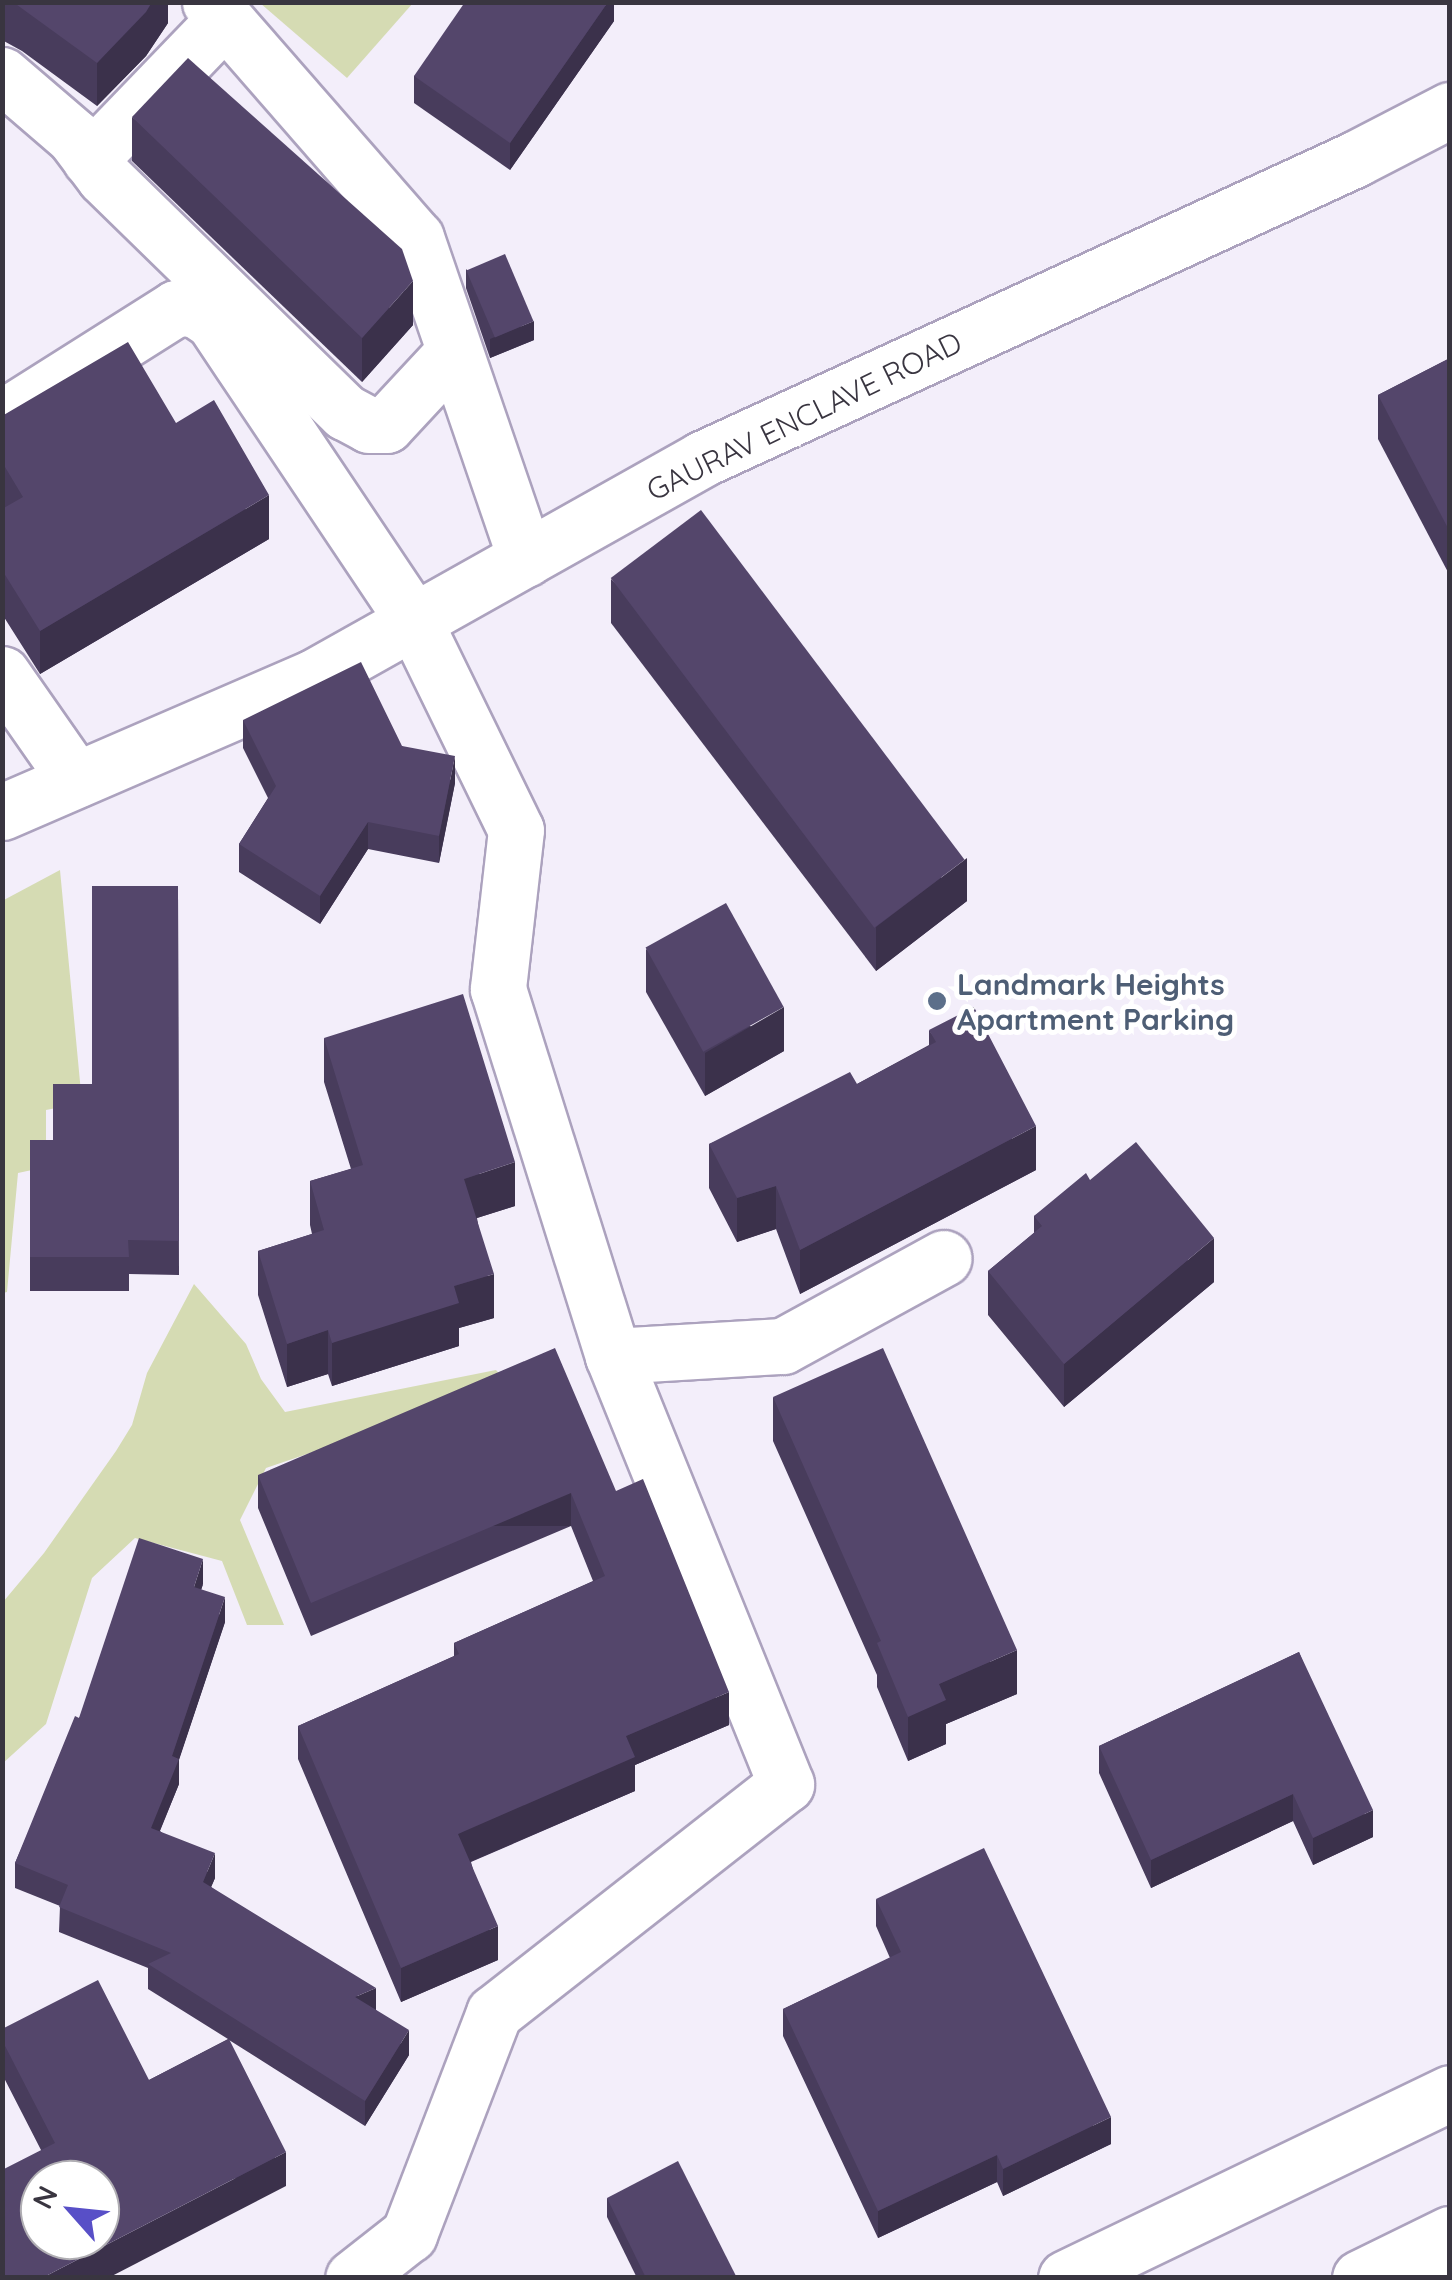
<!DOCTYPE html>
<style>
body{margin:0}
#map{position:relative;width:1452px;height:2280px;overflow:hidden;background:#f3eefa;font-family:Quicksand,sans-serif}
div>[style]{position:absolute}
[style*='--x']{left:calc(var(--x)*1px);top:calc(var(--y)*1px);width:calc(var(--w)*1px);rotate:calc(var(--a)*1deg)}
.green>*{inset:0;background:#d5dbb3}
.roads{filter:drop-shadow(2px 0 #aca2be) drop-shadow(-2px 0 #aca2be) drop-shadow(0 2px #aca2be) drop-shadow(0 -2px #aca2be)}
.minor>*{height:55px;margin:-27.5px;padding:0 27.5px;transform-origin:27.5px;border-radius:27.5px;background:#fff}
.major>*{height:55px;margin:-27.5px;padding:0 27.5px;transform-origin:27.5px;border-radius:27.5px;background:#fff}
.wall>*{inset:0;background:#483c5c}
.shaded-wall>*{inset:0;background:#3b314b;transform-origin:0 0}
.building>*{inset:0;background:#54466b;transform-origin:0 0}
.dots>*{width:28px;height:28px;translate:-50% -50%;box-sizing:border-box;border:5px solid #fff;border-radius:50%}
span{translate:-50% -50%;white-space:nowrap;text-align:center;line-height:1.15;-webkit-text-stroke:10px #fff;paint-order:stroke}
.street-label{font-size:30px;color:#393540}
.service-label{font-size:30px;color:#4e5e75;font-weight:700}
.left{translate:0 -50%;text-align:left}
.frame{position:absolute;inset:0;border:5px solid #393540;pointer-events:none}
.north{position:absolute;left:20px;top:2160px;width:100px;height:100px;box-sizing:border-box;background:#fff;border:2px solid #b0aeb3;border-radius:50%;rotate:297deg;font-size:28px;font-weight:700;line-height:40px;text-align:center;color:#393540}
.north::after{content:'';display:block;margin:auto;width:35px;height:45px;background:#584fc7;clip-path:polygon(50% 0,100% 100%,50% 72%,0 100%)}
</style>
<div id="map">
<div class="green">
<i style="clip-path:polygon(260px 3px,413px 3px,347px 78px)"></i>
<i style="clip-path:polygon(60px 870px,82px 1103px,46px 1110px,46px 1167px,18px 1173px,7px 1292px,3px 1293px,2px 901px)"></i>
<i style="clip-path:polygon(194px 1284px,246px 1344px,261px 1379px,285px 1412px,496px 1370px,509px 1385px,266px 1468px,240px 1520px,284px 1625px,247px 1625px,222px 1561px,135px 1538px,92px 1578px,46px 1724px,2px 1764px,3px 1602px,44px 1553px,116px 1451px,132px 1425px,147px 1373px)"></i>
</div>
<div class="roads">
<div class="minor">
<i style="--x:210;--y:2;--w:313;--a:48.9"></i>
<i style="--x:416;--y:238;--w:339;--a:71.1"></i>
<i style="--x:2;--y:75;--w:95;--a:40.7"></i>
<i style="--x:74;--y:137;--w:50;--a:53.1"></i>
<i style="--x:104;--y:177;--w:337;--a:44.3"></i>
<i style="--x:345;--y:412;--w:27;--a:28"></i>
<i style="--x:369;--y:425;--w:17;--a:0"></i>
<i style="--x:386;--y:425;--w:98;--a:-47.1"></i>
<i style="--x:90;--y:159;--w:190;--a:-46.1"></i>
<i style="--x:2;--y:418;--w:206;--a:-32.3"></i>
<i style="--x:176;--y:308;--w:19;--a:3"></i>
<i style="--x:195;--y:309;--w:22;--a:34"></i>
<i style="--x:213;--y:321;--w:363;--a:56.2"></i>
<i style="--x:415;--y:623;--w:230;--a:64"></i>
<i style="--x:516;--y:830;--w:160;--a:96.5"></i>
<i style="--x:498;--y:989;--w:385;--a:72.6"></i>
<i style="--x:613;--y:1356;--w:462;--a:68"></i>
<i style="--x:786;--y:1784;--w:371;--a:141.9"></i>
<i style="--x:494;--y:2013;--w:237;--a:111"></i>
<i style="--x:409;--y:2234;--w:71;--a:141.8"></i>
<i style="--x:2;--y:674;--w:129;--a:55.1"></i>
<i style="--x:2;--y:812;--w:340;--a:-23.4"></i>
<i style="--x:314;--y:677;--w:445;--a:-29.3"></i>
<i style="--x:702;--y:459;--w:719;--a:-24.67"></i>
<i style="--x:1355;--y:159;--w:107;--a:-27.3"></i>
<i style="--x:613;--y:1356;--w:170;--a:-3.4"></i>
<i style="--x:783;--y:1346;--w:183;--a:-28.7"></i>
</div>
<div class="major">
<i style="--x:1066;--y:2278;--w:426;--a:-25.7"></i>
<i style="--x:1360;--y:2278;--w:100;--a:-26.1"></i>
<i style="--x:1449;--y:2278;--w:1;--a:-45"></i>
</div>
</div>
<div class="wall">
<i style="clip-path:polygon(2px 2px,168px 2px,168px 23px,146px 56px,97px 106px,22px 51px,2px 40px)"></i>
<i style="clip-path:polygon(614px 2px,614px 21px,510px 170px,414px 103px,414px 76px)"></i>
<i style="clip-path:polygon(132px 117px,413px 325px,362px 382px,132px 161px)"></i>
<i style="clip-path:polygon(466px 269px,534px 340px,490px 358px,466px 288px)"></i>
<i style="clip-path:polygon(1450px 358px,1450px 576px,1378px 439px,1378px 395px)"></i>
<i style="clip-path:polygon(2px 416px,176px 423px,269px 539px,40px 674px,2px 614px,2px 509px,4px 508px,2px 506px)"></i>
<i style="clip-path:polygon(611px 579px,967px 901px,876px 971px,611px 623px)"></i>
<i style="clip-path:polygon(243px 720px,402px 746px,455px 783px,439px 863px,368px 849px,320px 924px,239px 872px,239px 844px,268px 798px,243px 748px)"></i>
<i style="clip-path:polygon(178px 886px,179px 1275px,129px 1274px,129px 1291px,30px 1291px,30px 1140px,53px 1140px,92px 1084px)"></i>
<i style="clip-path:polygon(646px 949px,784px 1051px,705px 1096px,646px 992px)"></i>
<i style="clip-path:polygon(929px 1030px,1036px 1170px,800px 1294px,776px 1229px,737px 1242px,709px 1188px,709px 1144px,857px 1084px,929px 1045px)"></i>
<i style="clip-path:polygon(324px 1038px,515px 1206px,477px 1218px,494px 1318px,459px 1328px,459px 1346px,332px 1386px,328px 1374px,287px 1387px,258px 1295px,258px 1251px,312px 1234px,310px 1225px,310px 1181px,351px 1169px,324px 1082px)"></i>
<i style="clip-path:polygon(1090px 1180px,1214px 1282px,1064px 1407px,988px 1315px,988px 1271px,1034px 1233px,1034px 1216px)"></i>
<i style="clip-path:polygon(773px 1397px,1017px 1694px,946px 1724px,946px 1744px,908px 1761px,877px 1687px,877px 1675px,773px 1441px)"></i>
<i style="clip-path:polygon(258px 1475px,616px 1491px,729px 1725px,635px 1765px,635px 1791px,471px 1862px,498px 1960px,401px 2002px,298px 1759px,298px 1726px,454px 1656px,454px 1643px,593px 1581px,571px 1526px,311px 1636px,258px 1508px)"></i>
<i style="clip-path:polygon(203px 1584px,201px 1590px,225px 1622px,179px 1759px,179px 1784px,160px 1831px,215px 1878px,211px 1887px,376px 2010px,409px 2055px,365px 2126px,229px 2040px,286px 2186px,41px 2150px,2px 2074px,2px 2029px,149px 2080px,228px 2039px,148px 1989px,148px 1968px,59px 1932px,60px 1906px,15px 1888px,15px 1863px,79px 1718px)"></i>
<i style="clip-path:polygon(1299px 1652px,1373px 1837px,1313px 1865px,1293px 1821px,1151px 1888px,1099px 1773px,1099px 1746px)"></i>
<i style="clip-path:polygon(876px 1899px,1111px 2144px,1003px 2196px,997px 2182px,878px 2238px,783px 2036px,783px 2009px,890px 1958px,876px 1926px)"></i>
<i style="clip-path:polygon(607px 2198px,737px 2278px,637px 2278px,607px 2217px)"></i>
</div>
<div class="shaded-wall">
<i style="clip-path:polygon(152px 2px,168px 2px,168px 23px,146px 56px,97px 106px,97px 63px)"></i>
<i style="clip-path:polygon(608px 2px,614px 2px,614px 21px,510px 170px,510px 143px)"></i>
<i style="clip-path:polygon(413px 281px,413px 325px,362px 382px,362px 338px)"></i>
<i style="clip-path:polygon(534px 321px,534px 340px,490px 358px,490px 339px)"></i>
<i style="clip-path:polygon(269px 495px,269px 539px,40px 674px,40px 631px)"></i>
<i style="clip-path:polygon(455px 756px,455px 783px,439px 863px,439px 836px)"></i>
<i style="clip-path:polygon(368px 822px,368px 849px,320px 924px,320px 896px)"></i>
<i style="clip-path:polygon(967px 858px,967px 901px,876px 971px,876px 927px)"></i>
<i style="clip-path:polygon(784px 1007px,784px 1051px,705px 1096px,705px 1053px)"></i>
<i style="clip-path:polygon(1036px 1126px,1036px 1170px,800px 1294px,800px 1250px)"></i>
<i style="clip-path:polygon(515px 1162px,515px 1206px,464px 1222px,464px 1179px)"></i>
<i style="clip-path:polygon(776px 1186px,776px 1229px,737px 1242px,737px 1198px)"></i>
<i style="clip-path:polygon(1214px 1238px,1214px 1282px,1064px 1407px,1064px 1364px)"></i>
<i style="clip-path:polygon(494px 1274px,494px 1318px,459px 1328px,459px 1346px,332px 1386px,332px 1343px,454px 1286px)"></i>
<i style="clip-path:polygon(328px 1330px,328px 1374px,287px 1387px,287px 1344px)"></i>
<i style="left:571px;top:1493px;width:33px;height:282px;rotate:90deg"></i>
<i style="clip-path:polygon(203px 1559px,203px 1584px,194px 1612px,194px 1587px)"></i>
<i style="clip-path:polygon(225px 1597px,225px 1622px,178px 1763px,179px 1759px,179px 1784px,151px 1852px,151px 1828px,172px 1756px)"></i>
<i style="clip-path:polygon(1017px 1650px,1017px 1694px,946px 1724px,946px 1744px,908px 1761px,908px 1717px,939px 1684px)"></i>
<i style="clip-path:polygon(729px 1692px,729px 1725px,635px 1765px,635px 1791px,458px 1867px,458px 1834px,626px 1736px)"></i>
<i style="clip-path:polygon(1293px 1794px,1293px 1821px,1151px 1888px,1151px 1860px)"></i>
<i style="clip-path:polygon(1373px 1810px,1373px 1837px,1313px 1865px,1313px 1838px)"></i>
<i style="clip-path:polygon(215px 1853px,215px 1878px,203px 1906px,203px 1882px)"></i>
<i style="clip-path:polygon(498px 1926px,498px 1960px,401px 2002px,401px 1968px)"></i>
<i style="clip-path:polygon(376px 1988px,376px 2013px,355px 1997px)"></i>
<i style="clip-path:polygon(409px 2030px,409px 2055px,365px 2126px,365px 2101px)"></i>
<i style="clip-path:polygon(1111px 2117px,1111px 2144px,1003px 2196px,1003px 2169px)"></i>
<i style="clip-path:polygon(286px 2152px,286px 2186px,108px 2278px,42px 2278px)"></i>
<i style="clip-path:polygon(997px 2155px,997px 2182px,878px 2238px,878px 2211px)"></i>
</div>
<div class="building">
<i style="clip-path:polygon(13px 2px,152px 2px,146px 12px,97px 63px)"></i>
<i style="clip-path:polygon(465px 2px,608px 2px,510px 143px,414px 76px)"></i>
<i style="clip-path:polygon(188px 58px,402px 249px,413px 281px,362px 338px,132px 117px)"></i>
<i style="left:505px;top:254px;width:73px;height:42px;rotate:67deg"></i>
<i style="clip-path:polygon(128px 342px,176px 423px,214px 400px,269px 495px,40px 631px,2px 570px,2px 509px,23px 497px,2px 462px,2px 416px)"></i>
<i style="clip-path:polygon(1450px 358px,1450px 532px,1378px 395px)"></i>
<i style="left:701px;top:510px;width:438px;height:113px;rotate:53deg"></i>
<i style="clip-path:polygon(361px 662px,402px 746px,455px 756px,439px 836px,368px 822px,320px 896px,239px 844px,276px 786px,243px 720px)"></i>
<i style="clip-path:polygon(92px 886px,178px 886px,179px 1241px,128px 1240px,129px 1257px,30px 1257px,30px 1140px,53px 1140px,53px 1084px,92px 1084px)"></i>
<i style="left:726px;top:903px;width:119px;height:92px;rotate:61deg"></i>
<i style="clip-path:polygon(463px 994px,515px 1162px,464px 1179px,494px 1274px,454px 1286px,459px 1303px,332px 1343px,328px 1330px,287px 1344px,258px 1251px,324px 1230px,310px 1181px,363px 1165px,324px 1038px)"></i>
<i style="clip-path:polygon(974px 1007px,1036px 1126px,800px 1250px,776px 1186px,737px 1198px,709px 1144px,850px 1072px,857px 1084px,936px 1042px,929px 1030px)"></i>
<i style="clip-path:polygon(1136px 1142px,1214px 1238px,1064px 1364px,988px 1271px,1042px 1226px,1034px 1216px,1086px 1173px,1090px 1180px)"></i>
<i style="clip-path:polygon(555px 1348px,616px 1491px,643px 1479px,729px 1692px,626px 1736px,635px 1757px,458px 1834px,498px 1926px,401px 1968px,298px 1726px,459px 1654px,454px 1643px,605px 1576px,571px 1493px,311px 1603px,258px 1475px)"></i>
<i style="clip-path:polygon(883px 1348px,1017px 1650px,939px 1684px,946px 1700px,908px 1717px,877px 1643px,881px 1641px,773px 1397px)"></i>
<i style="clip-path:polygon(139px 1538px,203px 1559px,194px 1587px,225px 1597px,172px 1756px,179px 1759px,151px 1828px,215px 1853px,203px 1882px,376px 1988px,355px 1997px,409px 2030px,365px 2101px,148px 1964px,171px 1953px,59px 1907px,68px 1885px,15px 1863px,75px 1716px,79px 1718px)"></i>
<i style="clip-path:polygon(1299px 1652px,1373px 1810px,1313px 1838px,1293px 1794px,1151px 1860px,1099px 1746px)"></i>
<i style="clip-path:polygon(984px 1848px,1111px 2117px,1003px 2169px,997px 2155px,878px 2211px,783px 2009px,901px 1952px,876px 1899px)"></i>
<i style="clip-path:polygon(evenodd,98px 1980px,149px 2080px,229px 2039px,286px 2152px,42px 2278px,2px 2278px,2px 2170px,55px 2143px,2px 2040px,2px 2029px,98px 1980px,40px 2180px,100px 2180px,100px 2240px,40px 2240px,40px 2180px)"></i>
<i style="clip-path:polygon(678px 2161px,737px 2278px,646px 2278px,607px 2198px)"></i>
</div>
<div class="dots">
<i style="left:937px;top:1001px;background:#5c6f8a"></i>
</div>
<div class="street-label">
<span style="left:804px;top:416px;rotate:-26deg">GAURAV ENCLAVE ROAD</span>
</div>
<div class="service-label">
<span class="left" style="left:957px;top:1001px">Landmark Heights<br>Apartment Parking</span>
</div>
<div class="frame"></div>
<div class="north">N</div>
</div>
